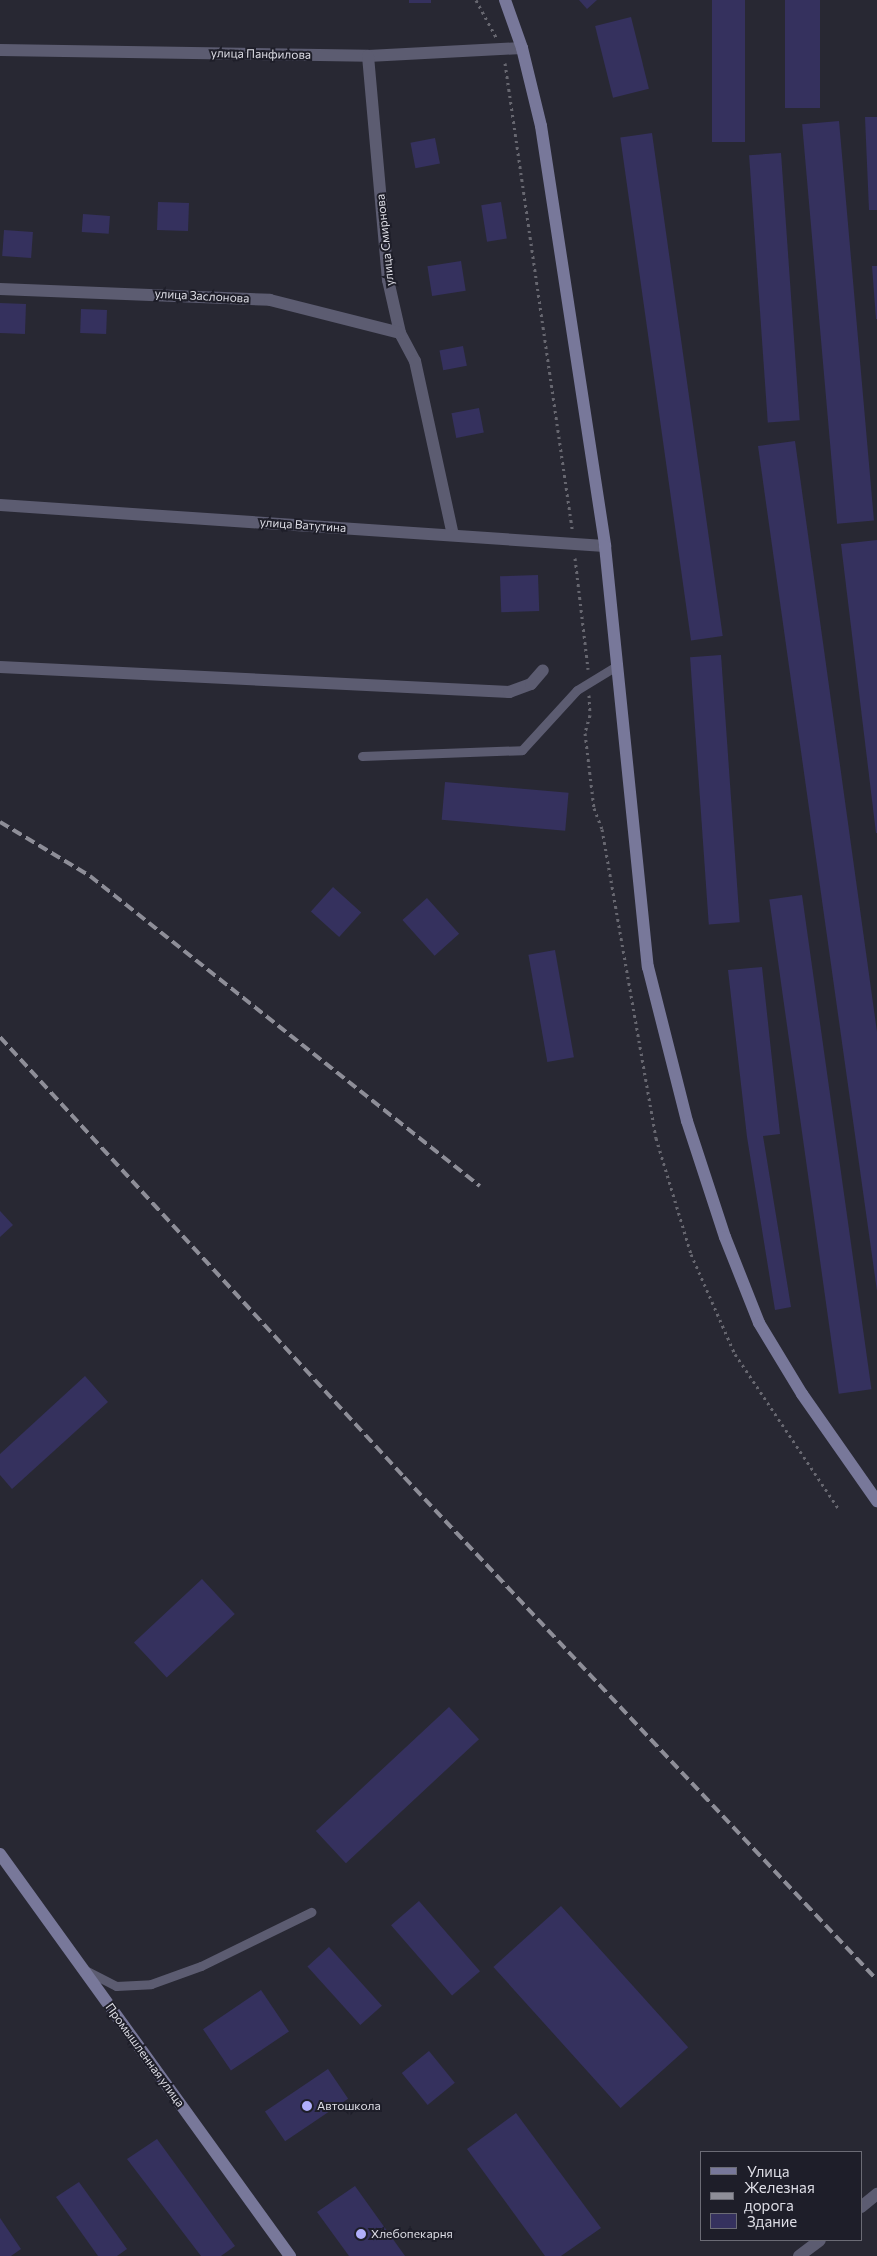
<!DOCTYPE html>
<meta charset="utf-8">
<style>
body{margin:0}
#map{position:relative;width:877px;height:2256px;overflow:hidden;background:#282833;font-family:Commissioner,sans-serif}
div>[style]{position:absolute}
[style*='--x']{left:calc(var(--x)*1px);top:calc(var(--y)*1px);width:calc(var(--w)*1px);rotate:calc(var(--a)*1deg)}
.building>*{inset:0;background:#35315e;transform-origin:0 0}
.path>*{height:3px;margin-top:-1.5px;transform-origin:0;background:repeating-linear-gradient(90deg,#676770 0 2.5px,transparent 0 6.5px)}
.lane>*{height:9px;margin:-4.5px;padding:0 4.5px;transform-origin:4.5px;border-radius:4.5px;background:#5c5c71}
.street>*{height:12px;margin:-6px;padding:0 6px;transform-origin:6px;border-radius:6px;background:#5c5c71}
.secondary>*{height:12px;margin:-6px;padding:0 6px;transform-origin:6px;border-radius:6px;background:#78789a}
.rail>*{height:4px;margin-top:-2px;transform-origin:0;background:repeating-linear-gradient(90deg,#8e8e98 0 10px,transparent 0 15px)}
.dots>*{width:14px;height:14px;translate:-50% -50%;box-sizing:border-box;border:2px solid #1e1e29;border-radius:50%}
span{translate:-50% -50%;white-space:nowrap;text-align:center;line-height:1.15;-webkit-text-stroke:4px #1e1e29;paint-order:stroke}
.street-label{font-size:12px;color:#dedee6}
.poi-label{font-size:12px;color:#dedee6}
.left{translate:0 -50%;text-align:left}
.legend{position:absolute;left:700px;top:2151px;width:162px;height:90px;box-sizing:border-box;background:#1e1e29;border:1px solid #6b6b75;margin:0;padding:6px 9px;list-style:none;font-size:15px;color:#dedee6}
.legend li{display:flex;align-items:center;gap:10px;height:25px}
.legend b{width:25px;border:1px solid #6b6b75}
</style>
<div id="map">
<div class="building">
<i style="left:409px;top:0;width:22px;height:3px"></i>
<i style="clip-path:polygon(579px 0,597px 0,587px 9px)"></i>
<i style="left:712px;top:0;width:33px;height:142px"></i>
<i style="left:785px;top:0;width:35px;height:108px"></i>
<i style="left:631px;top:17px;width:74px;height:37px;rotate:76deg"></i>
<i style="clip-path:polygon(865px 117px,877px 117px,877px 210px,869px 210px)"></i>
<i style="left:839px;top:121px;width:401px;height:37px;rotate:85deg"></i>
<i style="left:652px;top:133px;width:508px;height:32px;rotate:82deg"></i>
<i style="left:435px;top:138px;width:26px;height:25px;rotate:79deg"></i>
<i style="left:781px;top:153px;width:268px;height:32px;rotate:86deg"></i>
<i style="left:158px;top:202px;width:31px;height:28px;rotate:2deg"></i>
<i style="left:501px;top:202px;width:37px;height:20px;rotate:81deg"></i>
<i style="left:83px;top:214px;width:27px;height:18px;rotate:4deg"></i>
<i style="left:4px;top:230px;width:29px;height:26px;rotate:4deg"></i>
<i style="left:461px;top:261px;width:30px;height:34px;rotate:81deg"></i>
<i style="clip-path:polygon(872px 266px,877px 266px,877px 319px,876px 319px)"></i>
<i style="left:0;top:303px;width:26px;height:30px;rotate:2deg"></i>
<i style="left:81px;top:309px;width:26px;height:24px;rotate:2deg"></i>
<i style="left:463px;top:346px;width:20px;height:24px;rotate:79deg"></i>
<i style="left:479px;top:408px;width:25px;height:28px;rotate:79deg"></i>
<i style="clip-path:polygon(795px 441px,877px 1032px,877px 1291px,758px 446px)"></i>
<i style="clip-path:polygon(877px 540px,877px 833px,876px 833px,841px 544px)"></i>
<i style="left:538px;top:575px;width:36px;height:38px;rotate:88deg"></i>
<i style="left:721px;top:655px;width:268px;height:31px;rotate:86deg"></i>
<i style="left:445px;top:782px;width:124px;height:38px;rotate:5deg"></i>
<i style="left:333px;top:887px;width:38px;height:33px;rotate:42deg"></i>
<i style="left:802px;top:895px;width:499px;height:33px;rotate:82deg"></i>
<i style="left:427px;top:898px;width:48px;height:33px;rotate:48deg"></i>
<i style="left:555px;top:950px;width:109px;height:27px;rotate:80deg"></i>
<i style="clip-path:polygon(762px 967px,780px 1134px,763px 1136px,791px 1307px,775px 1310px,747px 1137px,728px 970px)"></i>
<i style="clip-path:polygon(0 1211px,13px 1225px,0 1237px)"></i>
<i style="clip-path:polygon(85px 1376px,108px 1402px,12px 1489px,0 1475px,0 1454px)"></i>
<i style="left:202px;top:1579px;width:48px;height:93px;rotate:47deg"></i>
<i style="left:449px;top:1707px;width:44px;height:182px;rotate:47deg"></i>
<i style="left:419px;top:1901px;width:93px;height:37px;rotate:49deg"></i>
<i style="left:561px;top:1906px;width:190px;height:91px;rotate:48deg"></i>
<i style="left:329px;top:1947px;width:79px;height:29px;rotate:48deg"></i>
<i style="left:261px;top:1990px;width:50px;height:70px;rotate:56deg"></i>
<i style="left:429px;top:2051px;width:41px;height:35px;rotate:51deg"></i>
<i style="left:328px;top:2069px;width:36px;height:76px;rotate:56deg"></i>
<i style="clip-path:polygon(516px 2113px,601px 2228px,561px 2256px,545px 2256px,467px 2149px)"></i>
<i style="clip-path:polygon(157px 2139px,235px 2246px,221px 2256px,201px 2256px,127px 2159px)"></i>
<i style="clip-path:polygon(79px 2182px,127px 2249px,117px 2256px,98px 2256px,56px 2197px)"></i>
<i style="clip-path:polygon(355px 2186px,405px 2256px,349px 2256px,317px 2212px)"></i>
<i style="clip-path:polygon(0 2218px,21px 2249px,11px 2256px,0 2256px)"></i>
</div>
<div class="path">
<i style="--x:476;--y:0;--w:42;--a:61.6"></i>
<i style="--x:505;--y:63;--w:472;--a:81.8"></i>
<i style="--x:575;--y:558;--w:112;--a:83.3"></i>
<i style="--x:589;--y:695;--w:20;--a:87"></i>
<i style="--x:590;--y:715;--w:19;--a:106"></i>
<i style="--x:585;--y:733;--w:76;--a:83.2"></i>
<i style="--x:594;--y:808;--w:22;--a:69"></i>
<i style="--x:602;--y:829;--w:314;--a:80.1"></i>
<i style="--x:656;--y:1138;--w:121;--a:73.2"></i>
<i style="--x:691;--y:1254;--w:109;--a:66.3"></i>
<i style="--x:735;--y:1354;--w:185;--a:56.2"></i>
</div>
<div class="lane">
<i style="--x:362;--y:756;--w:160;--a:-2.1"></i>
<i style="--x:522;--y:750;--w:81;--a:-47.5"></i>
<i style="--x:577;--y:690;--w:48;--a:-31.4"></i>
<i style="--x:85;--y:1970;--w:35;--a:27"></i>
<i style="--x:116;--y:1986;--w:35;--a:-3"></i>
<i style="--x:151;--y:1984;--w:53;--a:-19.8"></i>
<i style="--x:201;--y:1966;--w:123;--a:-26.1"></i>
</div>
<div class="street">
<i style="--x:0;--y:50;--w:368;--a:0.9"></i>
<i style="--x:368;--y:56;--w:154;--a:-3"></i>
<i style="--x:368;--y:56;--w:225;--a:84.9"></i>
<i style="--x:388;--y:280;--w:54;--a:77.2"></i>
<i style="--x:400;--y:333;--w:32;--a:62"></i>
<i style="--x:415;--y:361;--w:178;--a:77.7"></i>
<i style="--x:0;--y:289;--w:270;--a:2.3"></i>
<i style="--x:270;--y:300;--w:134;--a:14.2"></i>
<i style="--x:0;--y:505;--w:606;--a:3.88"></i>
<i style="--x:0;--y:667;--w:510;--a:2.81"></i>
<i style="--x:509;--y:692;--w:23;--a:-20"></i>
<i style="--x:531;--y:684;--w:18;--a:-49"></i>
<i style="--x:861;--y:2207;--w:21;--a:-39"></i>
<i style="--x:799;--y:2256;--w:26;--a:-37"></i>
</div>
<div class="secondary">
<i style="--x:505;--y:0;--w:51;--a:70.5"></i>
<i style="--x:522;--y:48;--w:80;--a:76.3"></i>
<i style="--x:541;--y:126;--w:425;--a:81.3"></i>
<i style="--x:605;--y:546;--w:423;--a:84.2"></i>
<i style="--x:648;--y:967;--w:159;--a:75.8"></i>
<i style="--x:687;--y:1121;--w:122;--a:71.9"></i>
<i style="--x:725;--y:1237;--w:92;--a:68.4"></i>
<i style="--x:759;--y:1323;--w:83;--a:58.8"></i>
<i style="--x:802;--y:1394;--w:131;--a:55"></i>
<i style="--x:0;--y:1854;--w:496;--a:54.2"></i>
</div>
<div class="rail">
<i style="--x:0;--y:822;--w:105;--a:31"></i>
<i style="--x:90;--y:876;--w:498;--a:38.5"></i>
<i style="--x:0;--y:1037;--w:597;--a:47.44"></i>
<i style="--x:404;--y:1477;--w:690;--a:46.76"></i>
</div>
<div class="dots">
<i style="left:307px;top:2106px;background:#b0aefa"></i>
<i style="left:361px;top:2234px;background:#b0aefa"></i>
</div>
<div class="street-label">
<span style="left:261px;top:54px;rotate:1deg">улица Панфилова</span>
<span style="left:385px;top:240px;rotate:-96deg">улица Смирнова</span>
<span style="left:202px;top:296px;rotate:3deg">улица Заслонова</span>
<span style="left:303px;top:525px;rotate:4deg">улица Ватутина</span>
<span style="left:145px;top:2055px;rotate:54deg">Промышленная улица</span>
</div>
<div class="poi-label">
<span class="left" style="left:317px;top:2106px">Автошкола</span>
<span class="left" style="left:371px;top:2234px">Хлебопекарня</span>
</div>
<ul class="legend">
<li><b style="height:6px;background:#78789a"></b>Улица</li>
<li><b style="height:6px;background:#8e8e98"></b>Железная дорога</li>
<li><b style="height:14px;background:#35315e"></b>Здание</li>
</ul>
</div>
